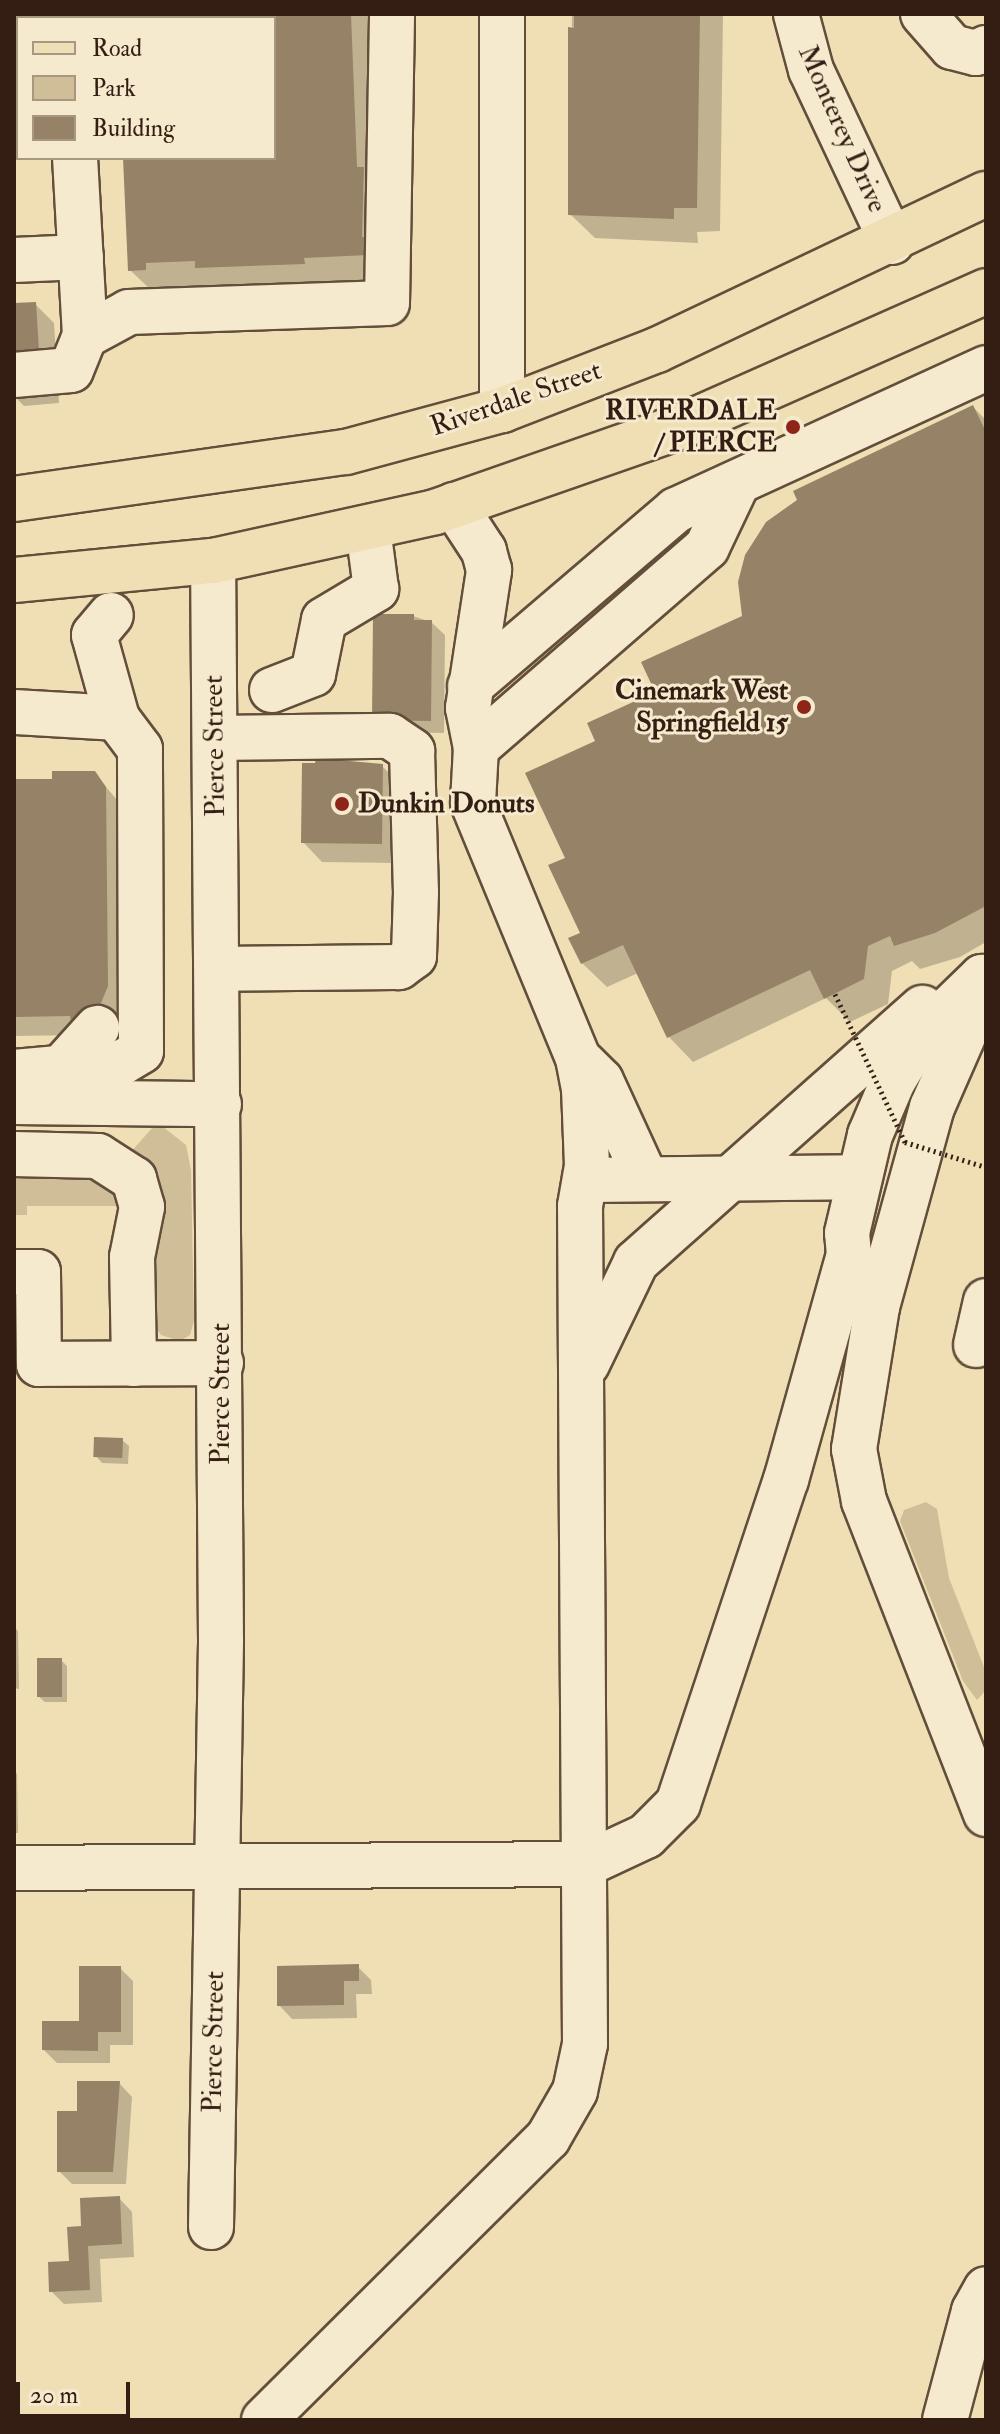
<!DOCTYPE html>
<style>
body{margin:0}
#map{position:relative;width:1000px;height:2434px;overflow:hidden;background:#f0dfb4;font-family:"IM FELL Double Pica",serif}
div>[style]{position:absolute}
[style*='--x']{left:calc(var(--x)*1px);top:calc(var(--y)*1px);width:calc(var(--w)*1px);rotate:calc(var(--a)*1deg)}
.green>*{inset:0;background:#d0be99}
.shadow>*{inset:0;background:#0003}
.building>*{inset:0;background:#968267;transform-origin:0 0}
.roads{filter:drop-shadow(2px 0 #634e3b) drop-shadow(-2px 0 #634e3b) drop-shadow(0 2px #634e3b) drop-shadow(0 -2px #634e3b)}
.minor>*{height:44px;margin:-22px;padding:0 22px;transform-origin:22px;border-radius:22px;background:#f5eace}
.major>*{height:44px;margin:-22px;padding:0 22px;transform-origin:22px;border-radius:22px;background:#f0dfb4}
.path-bridge>*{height:5px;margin-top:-2.5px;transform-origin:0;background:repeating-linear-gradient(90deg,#341d13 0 2px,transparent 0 6px)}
.dots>*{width:22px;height:22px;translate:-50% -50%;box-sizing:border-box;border:4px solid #f5eace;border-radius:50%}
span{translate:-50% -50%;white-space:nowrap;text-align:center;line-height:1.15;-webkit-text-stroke:6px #f5eace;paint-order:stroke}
.street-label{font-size:28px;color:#341d13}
.poi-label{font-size:28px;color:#341d13;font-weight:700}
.right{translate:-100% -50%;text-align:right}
.left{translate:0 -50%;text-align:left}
.frame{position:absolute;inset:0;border:16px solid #341d13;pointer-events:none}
.legend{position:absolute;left:16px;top:16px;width:260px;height:144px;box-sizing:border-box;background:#f5eace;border:2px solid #a89883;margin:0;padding:10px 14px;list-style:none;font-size:24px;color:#341d13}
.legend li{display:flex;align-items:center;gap:16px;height:40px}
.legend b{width:40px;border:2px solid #a89883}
.scale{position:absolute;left:16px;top:2382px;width:114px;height:36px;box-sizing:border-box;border:4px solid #341d13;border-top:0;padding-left:10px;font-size:24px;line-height:28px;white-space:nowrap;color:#341d13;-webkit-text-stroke:6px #f5eace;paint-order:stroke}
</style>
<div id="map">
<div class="green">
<i style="clip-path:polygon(162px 1126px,186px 1145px,191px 1170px,194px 1321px,190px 1335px,180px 1341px,161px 1335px,153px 1324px,129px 1154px,153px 1127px)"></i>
<i style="clip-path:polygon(14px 1167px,81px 1167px,115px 1182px,120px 1206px,27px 1206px,27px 1215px,14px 1215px)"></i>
<i style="clip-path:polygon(926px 1502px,937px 1509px,949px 1578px,986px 1672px,986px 1690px,977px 1700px,963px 1681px,900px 1521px,904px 1510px)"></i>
</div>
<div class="shadow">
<i style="clip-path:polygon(103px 14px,373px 14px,391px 279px,328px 281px,328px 288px,221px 292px,214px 285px,170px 287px,170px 294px,155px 294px,130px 270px,125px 158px,274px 158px,274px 18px)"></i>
<i style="clip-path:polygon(572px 14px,723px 14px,720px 231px,697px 232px,698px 243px,595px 238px,570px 214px)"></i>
<i style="clip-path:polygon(35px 304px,54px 323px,59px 403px,24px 406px,14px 396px,14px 305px)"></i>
<i style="clip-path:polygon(973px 407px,986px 420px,986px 942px,960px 957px,920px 969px,912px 961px,892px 971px,888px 1004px,850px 1022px,826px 998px,693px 1062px,669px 1037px,638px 973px,607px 987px,582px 963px,582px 934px,567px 859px,597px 742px,744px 617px)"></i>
<i style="clip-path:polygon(413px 616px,431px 622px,445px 635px,444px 733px,387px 732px)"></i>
<i style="clip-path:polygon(382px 766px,401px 785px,400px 863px,322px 862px,303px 842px)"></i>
<i style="clip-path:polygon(94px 773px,124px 808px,134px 1058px,80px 1035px,14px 1036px,14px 781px,54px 781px)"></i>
<i style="clip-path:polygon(122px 1440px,129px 1446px,128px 1464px,102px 1463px,96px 1456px)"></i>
<i style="clip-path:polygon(14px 1626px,18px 1631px,19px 1689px,14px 1688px)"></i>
<i style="clip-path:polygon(61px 1660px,67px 1666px,67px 1702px,45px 1702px,38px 1696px)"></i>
<i style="clip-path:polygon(14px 1771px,17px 1774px,18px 1833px,14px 1833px)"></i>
<i style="clip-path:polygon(358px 1967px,371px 1980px,372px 1994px,356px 1994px,357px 2018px,292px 2019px,279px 2005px)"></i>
<i style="clip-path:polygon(120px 1968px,133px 1981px,133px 2045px,110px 2045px,110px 2063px,57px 2063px,44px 2050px,81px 2023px)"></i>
<i style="clip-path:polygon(119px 2083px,132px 2097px,126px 2184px,72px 2184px,59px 2171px,79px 2113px)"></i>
<i style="clip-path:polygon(119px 2198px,132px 2212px,134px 2257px,100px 2259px,102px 2302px,64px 2304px,51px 2291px,71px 2262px,83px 2228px)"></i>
</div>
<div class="building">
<i style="clip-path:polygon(101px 14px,351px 14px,357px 167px,364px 167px,362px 237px,367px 237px,368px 255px,304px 258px,305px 264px,195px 268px,195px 261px,146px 263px,146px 270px,128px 271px,123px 158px,274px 158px,274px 18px)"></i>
<i style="clip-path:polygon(574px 14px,700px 14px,697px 208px,674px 208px,674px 219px,568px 215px,568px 27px,574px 28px)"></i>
<i style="clip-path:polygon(36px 302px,41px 384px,14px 386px,14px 303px)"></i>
<i style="clip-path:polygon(973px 405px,986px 432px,986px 906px,935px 933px,894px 946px,890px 936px,868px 946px,864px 979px,824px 999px,810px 970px,667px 1038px,623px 945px,581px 964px,568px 938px,580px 933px,548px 865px,565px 858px,525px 773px,595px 741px,587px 723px,655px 692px,641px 662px,742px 616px,738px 582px,745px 555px,766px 522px,797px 500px,793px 491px)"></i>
<i style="clip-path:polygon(373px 614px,414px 614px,414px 620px,432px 620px,431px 721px,372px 720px)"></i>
<i style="clip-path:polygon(316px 758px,383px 764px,382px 844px,301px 843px,302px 763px,315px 763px)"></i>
<i style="clip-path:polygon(52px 771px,95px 771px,106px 787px,108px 986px,101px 1003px,128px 1022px,114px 1041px,73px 1030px,70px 1016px,14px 1017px,14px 779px,52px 779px)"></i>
<i style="left:94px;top:1437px;width:29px;height:20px;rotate:2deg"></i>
<i style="left:37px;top:1658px;width:25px;height:39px"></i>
<i style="clip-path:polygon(359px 1964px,359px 1981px,344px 1981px,344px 2005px,277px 2006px,277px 1966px)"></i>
<i style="clip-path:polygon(79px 1966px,121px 1966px,121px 2032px,98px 2032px,98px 2051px,42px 2050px,42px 2021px,79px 2021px)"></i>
<i style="clip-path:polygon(77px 2081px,120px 2081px,113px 2172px,57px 2172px,57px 2111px,77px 2111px)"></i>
<i style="clip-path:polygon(120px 2196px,122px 2244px,88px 2246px,90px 2290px,49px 2292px,48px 2262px,69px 2261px,67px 2227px,81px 2226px,80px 2198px)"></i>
</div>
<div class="roads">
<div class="minor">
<i style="--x:67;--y:14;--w:4;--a:76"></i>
<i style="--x:502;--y:14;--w:396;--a:90"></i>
<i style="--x:796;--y:14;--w:58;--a:75"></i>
<i style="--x:811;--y:70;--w:190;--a:64.8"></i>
<i style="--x:923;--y:14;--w:44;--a:48.7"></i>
<i style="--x:952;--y:47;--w:25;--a:14"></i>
<i style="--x:976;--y:53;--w:11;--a:-27"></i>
<i style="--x:14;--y:260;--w:67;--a:-2.6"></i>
<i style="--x:85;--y:336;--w:50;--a:-28.6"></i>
<i style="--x:129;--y:312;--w:258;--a:-2"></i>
<i style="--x:387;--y:303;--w:289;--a:-89"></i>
<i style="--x:14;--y:375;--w:57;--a:-5"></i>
<i style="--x:71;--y:370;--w:37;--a:-68"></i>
<i style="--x:85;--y:336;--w:178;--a:-93.2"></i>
<i style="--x:470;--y:686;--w:271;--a:-40.5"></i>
<i style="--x:676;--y:510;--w:341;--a:-24.6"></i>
<i style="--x:272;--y:690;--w:44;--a:-21.3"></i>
<i style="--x:313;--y:674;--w:55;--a:-78.5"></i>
<i style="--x:324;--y:620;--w:61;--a:-30.8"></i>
<i style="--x:376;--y:589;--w:62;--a:-97.5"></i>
<i style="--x:14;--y:712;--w:103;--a:3.3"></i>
<i style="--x:215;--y:738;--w:175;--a:-0.7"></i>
<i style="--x:390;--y:736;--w:27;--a:34"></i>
<i style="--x:412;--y:751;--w:141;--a:88.4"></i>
<i style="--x:416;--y:892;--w:64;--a:91.8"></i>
<i style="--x:414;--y:956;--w:19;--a:144"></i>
<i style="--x:399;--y:967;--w:181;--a:179.4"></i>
<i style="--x:476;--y:748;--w:306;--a:-41"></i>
<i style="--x:707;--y:547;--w:68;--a:-64.6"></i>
<i style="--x:583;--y:1063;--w:25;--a:45"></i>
<i style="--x:601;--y:1081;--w:108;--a:65.3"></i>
<i style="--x:61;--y:1068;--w:54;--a:-48"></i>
<i style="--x:14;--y:1072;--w:109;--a:-5.2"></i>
<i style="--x:123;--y:1062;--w:21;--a:-31"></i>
<i style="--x:141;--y:1051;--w:302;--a:-90.2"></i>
<i style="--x:140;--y:749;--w:39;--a:-127"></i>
<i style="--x:117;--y:718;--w:86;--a:-105.5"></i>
<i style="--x:94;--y:635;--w:26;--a:-50"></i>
<i style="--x:14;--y:1102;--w:205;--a:0.6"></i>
<i style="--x:14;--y:1154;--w:84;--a:1.4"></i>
<i style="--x:98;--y:1156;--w:43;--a:32.6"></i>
<i style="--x:134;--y:1179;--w:29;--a:74"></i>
<i style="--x:142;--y:1207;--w:51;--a:101.3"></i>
<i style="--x:132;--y:1257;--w:107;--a:88.9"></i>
<i style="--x:585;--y:1180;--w:274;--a:-0.6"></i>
<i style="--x:14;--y:1272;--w:24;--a:0"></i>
<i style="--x:38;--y:1272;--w:92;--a:89.4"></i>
<i style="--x:39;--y:1364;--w:182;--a:-0.3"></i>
<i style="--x:877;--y:1307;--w:59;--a:-118.3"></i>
<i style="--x:849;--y:1255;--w:22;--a:-95"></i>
<i style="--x:847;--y:1233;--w:101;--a:-76.8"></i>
<i style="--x:870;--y:1135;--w:59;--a:-66.9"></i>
<i style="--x:893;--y:1081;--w:50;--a:-58.8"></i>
<i style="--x:919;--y:1038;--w:88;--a:-44.1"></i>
<i style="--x:982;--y:977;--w:31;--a:101"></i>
<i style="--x:976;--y:1007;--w:109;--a:113.7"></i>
<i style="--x:932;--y:1107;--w:207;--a:105.4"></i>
<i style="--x:877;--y:1307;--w:144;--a:99.2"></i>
<i style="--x:854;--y:1449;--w:53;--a:79.1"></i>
<i style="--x:864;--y:1501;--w:336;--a:68.7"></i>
<i style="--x:976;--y:1345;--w:45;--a:-77.2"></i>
<i style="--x:587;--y:1364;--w:113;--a:-64.3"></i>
<i style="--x:636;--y:1262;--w:383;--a:-41.6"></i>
<i style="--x:14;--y:1868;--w:572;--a:-0.4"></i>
<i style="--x:586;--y:1864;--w:66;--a:-25"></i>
<i style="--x:646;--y:1836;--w:45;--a:-45"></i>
<i style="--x:678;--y:1804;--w:342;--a:-71.6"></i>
<i style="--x:786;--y:1480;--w:234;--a:-74.4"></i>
<i style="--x:211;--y:2227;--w:586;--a:-89.02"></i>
<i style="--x:221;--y:1641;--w:1080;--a:-90.42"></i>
<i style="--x:264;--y:2420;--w:400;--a:-44.8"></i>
<i style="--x:548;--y:2138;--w:54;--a:-60.1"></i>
<i style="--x:575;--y:2091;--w:48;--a:-78"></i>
<i style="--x:585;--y:2044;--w:838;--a:-90.34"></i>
<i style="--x:580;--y:1206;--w:41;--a:-80.1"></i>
<i style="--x:587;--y:1166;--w:77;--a:-92.2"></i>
<i style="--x:584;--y:1089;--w:32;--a:-101"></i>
<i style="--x:578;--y:1058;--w:276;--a:-112.4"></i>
<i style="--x:473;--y:803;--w:55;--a:-86.9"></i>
<i style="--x:476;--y:748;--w:41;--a:-101.3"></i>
<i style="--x:468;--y:708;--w:140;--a:-81.3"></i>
<i style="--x:489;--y:570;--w:20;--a:-105"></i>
<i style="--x:484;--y:551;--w:55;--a:-123.1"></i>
<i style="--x:945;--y:2420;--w:113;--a:-75.1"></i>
<i style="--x:974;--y:2311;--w:25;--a:-61"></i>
</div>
<div class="major">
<i style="--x:14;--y:499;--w:335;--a:-8.1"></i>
<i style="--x:346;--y:452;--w:162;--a:-15.1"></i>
<i style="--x:502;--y:410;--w:166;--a:-21.2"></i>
<i style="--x:657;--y:350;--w:364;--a:-25.4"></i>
<i style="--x:14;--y:580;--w:200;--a:-5.5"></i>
<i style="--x:213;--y:561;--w:227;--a:-12.4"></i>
<i style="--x:435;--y:512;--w:262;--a:-19.2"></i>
<i style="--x:682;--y:426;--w:333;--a:-23.9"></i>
</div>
</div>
<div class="path-bridge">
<i style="--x:835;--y:994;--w:164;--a:64.7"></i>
<i style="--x:905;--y:1142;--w:85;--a:17.2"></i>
</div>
<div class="dots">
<i style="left:793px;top:427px;background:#8f2418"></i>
<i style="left:804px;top:707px;background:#8f2418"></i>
<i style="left:342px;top:804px;background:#8f2418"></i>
</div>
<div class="street-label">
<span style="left:842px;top:129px;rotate:66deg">Monterey Drive</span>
<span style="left:516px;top:399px;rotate:-19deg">Riverdale Street</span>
<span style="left:215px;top:746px;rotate:-91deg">Pierce Street</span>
<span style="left:221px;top:1394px;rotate:-90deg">Pierce Street</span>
<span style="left:214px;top:2042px;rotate:-89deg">Pierce Street</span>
</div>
<div class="poi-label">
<span class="right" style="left:777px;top:427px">RIVERDALE<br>/ PIERCE</span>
<span class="right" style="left:788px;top:707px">Cinemark West<br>Springfield 15</span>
<span class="left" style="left:358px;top:804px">Dunkin Donuts</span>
</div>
<div class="frame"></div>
<ul class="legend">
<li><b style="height:10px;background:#f0dfb4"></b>Road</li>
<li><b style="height:22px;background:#d0be99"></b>Park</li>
<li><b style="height:22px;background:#968267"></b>Building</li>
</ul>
<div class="scale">20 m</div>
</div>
